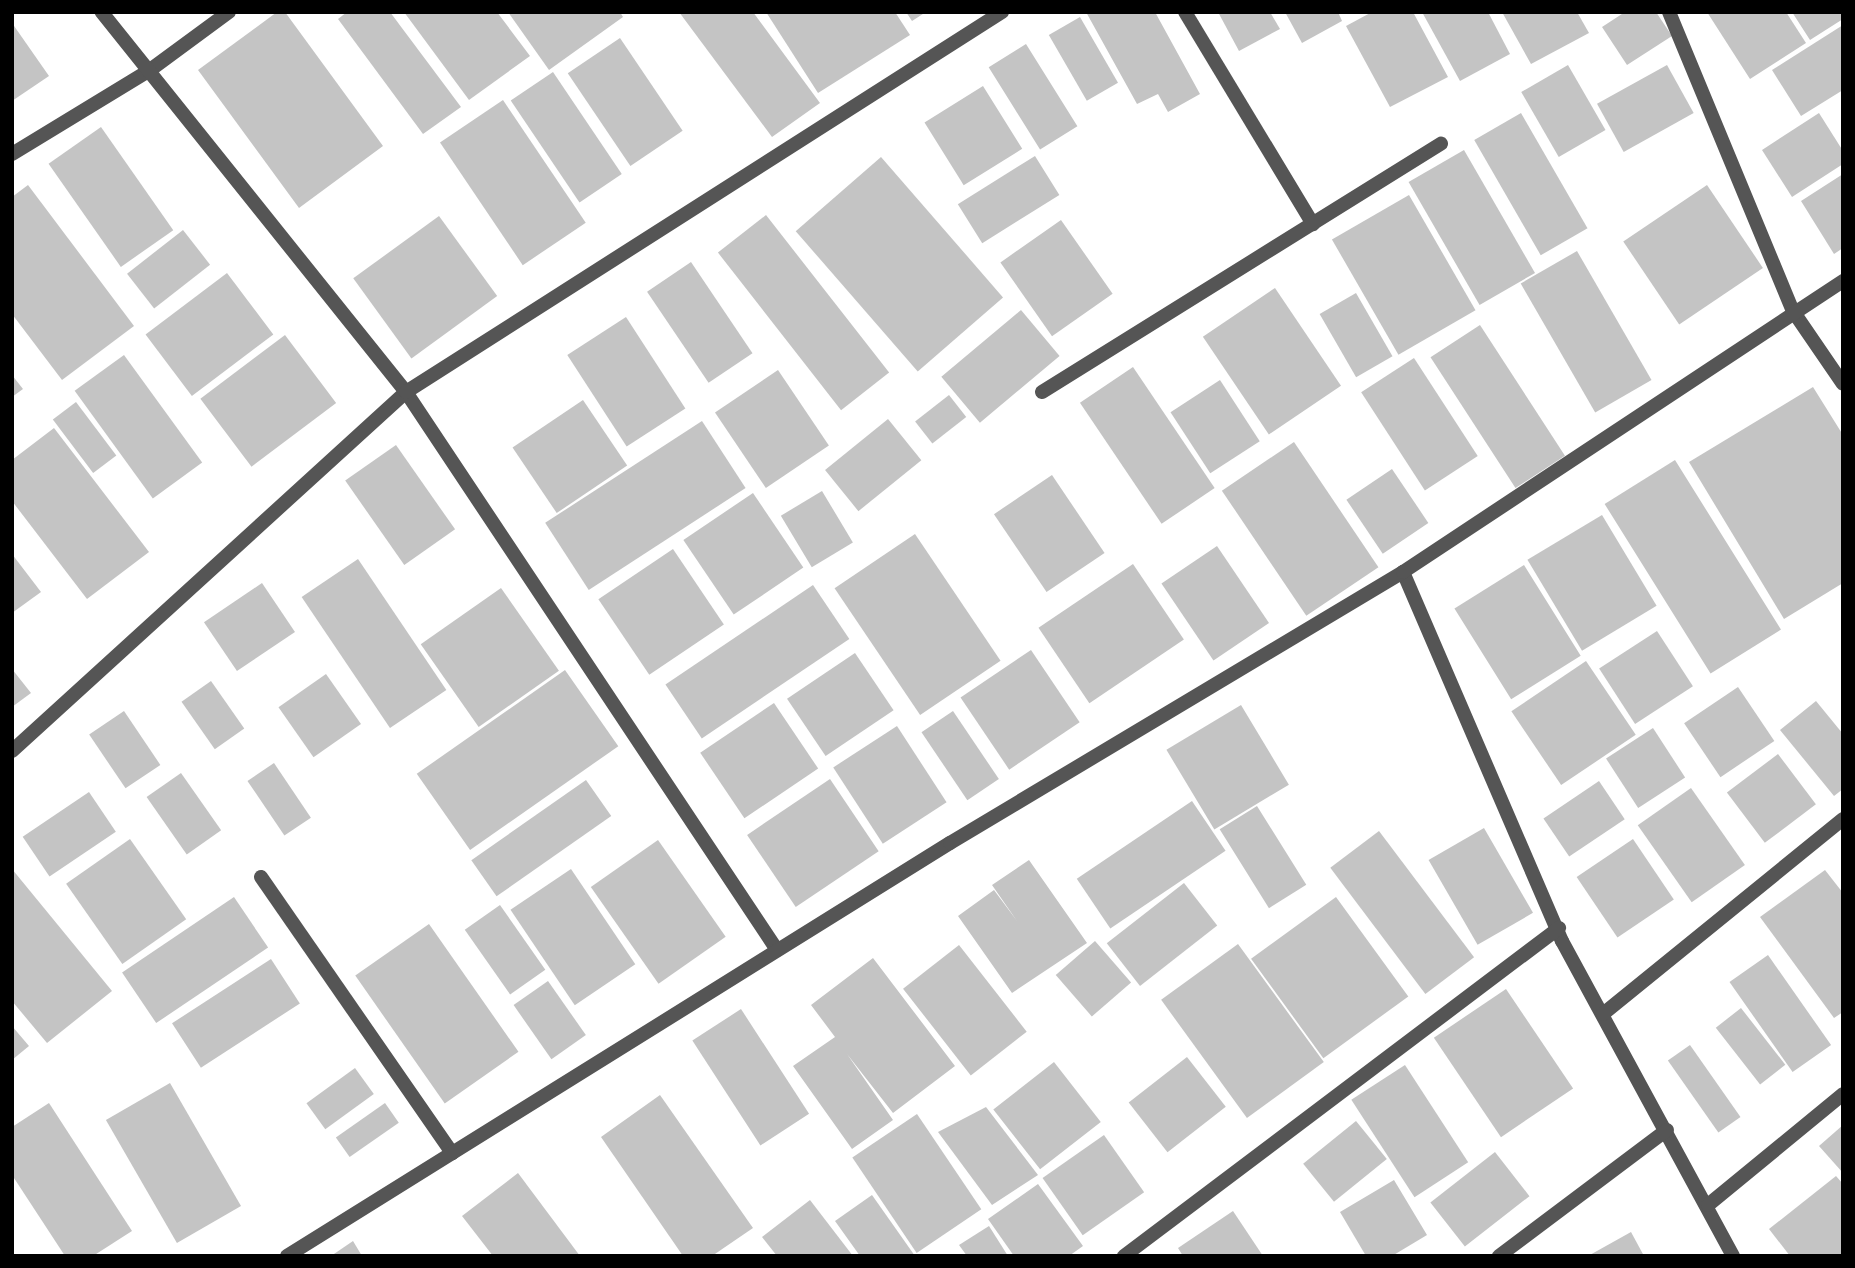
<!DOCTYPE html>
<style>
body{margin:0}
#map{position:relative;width:1855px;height:1268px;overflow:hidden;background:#fff;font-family:"IBM Plex Sans",sans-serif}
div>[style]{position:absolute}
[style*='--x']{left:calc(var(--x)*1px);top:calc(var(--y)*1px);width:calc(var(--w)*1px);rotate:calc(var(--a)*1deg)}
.building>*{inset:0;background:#c4c4c4;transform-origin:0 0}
.street>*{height:14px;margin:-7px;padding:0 7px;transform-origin:7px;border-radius:7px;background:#555}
span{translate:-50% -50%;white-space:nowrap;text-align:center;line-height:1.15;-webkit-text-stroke:5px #fff;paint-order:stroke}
.frame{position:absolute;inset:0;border:14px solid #000;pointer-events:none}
</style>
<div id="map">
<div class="building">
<i style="clip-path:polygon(277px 12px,285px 12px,383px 146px,299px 208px,198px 70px)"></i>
<i style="clip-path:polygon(347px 12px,390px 12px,461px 107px,423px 134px,338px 19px)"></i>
<i style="clip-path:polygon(404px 12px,497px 12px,530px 56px,469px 100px)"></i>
<i style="clip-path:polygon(508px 12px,620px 12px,623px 17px,549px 70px)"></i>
<i style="clip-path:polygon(679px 12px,753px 12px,820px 103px,772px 137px)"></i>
<i style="clip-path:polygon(766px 12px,895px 12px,910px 35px,818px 93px)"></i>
<i style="clip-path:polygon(906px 12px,926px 12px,912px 21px)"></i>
<i style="clip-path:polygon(1086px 12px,1155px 12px,1200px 94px,1168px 112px,1158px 94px,1137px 104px)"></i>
<i style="clip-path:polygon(1218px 12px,1270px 12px,1280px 29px,1239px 51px)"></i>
<i style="clip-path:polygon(1285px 12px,1338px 12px,1342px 21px,1302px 43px)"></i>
<i style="clip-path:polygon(1372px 12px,1413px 12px,1448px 77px,1390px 107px,1346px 26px)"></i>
<i style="clip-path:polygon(1422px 12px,1488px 12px,1510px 54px,1460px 81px)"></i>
<i style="clip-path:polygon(1502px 12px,1577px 12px,1589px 33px,1531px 64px)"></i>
<i style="clip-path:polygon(1625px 12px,1656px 12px,1672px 36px,1627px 65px,1602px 27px)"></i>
<i style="clip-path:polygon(1707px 12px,1786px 12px,1806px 43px,1750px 79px)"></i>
<i style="clip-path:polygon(1792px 12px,1843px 12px,1843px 19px,1810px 40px)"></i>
<i style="left:1080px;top:17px;width:76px;height:36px;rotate:60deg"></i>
<i style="clip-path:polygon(12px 23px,49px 76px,12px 101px)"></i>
<i style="clip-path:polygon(1843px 25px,1843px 90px,1801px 116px,1772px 70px)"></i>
<i style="left:620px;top:38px;width:112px;height:63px;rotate:56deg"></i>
<i style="left:1026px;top:44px;width:97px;height:44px;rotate:58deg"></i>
<i style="left:1568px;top:65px;width:75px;height:54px;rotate:60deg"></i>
<i style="left:1667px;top:65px;width:55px;height:80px;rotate:61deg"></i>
<i style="left:553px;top:72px;width:123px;height:51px;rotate:56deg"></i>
<i style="left:983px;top:86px;width:74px;height:69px;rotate:58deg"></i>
<i style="left:503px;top:100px;width:148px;height:76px;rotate:56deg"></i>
<i style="left:1521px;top:113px;width:133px;height:54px;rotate:60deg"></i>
<i style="clip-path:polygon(1819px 113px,1843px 151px,1843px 164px,1792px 197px,1762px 150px)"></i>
<i style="left:101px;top:127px;width:126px;height:64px;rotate:55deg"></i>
<i style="left:1464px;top:150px;width:142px;height:64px;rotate:60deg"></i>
<i style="left:1035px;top:156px;width:46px;height:91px;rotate:58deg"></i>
<i style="left:881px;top:157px;width:186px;height:113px;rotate:49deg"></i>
<i style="clip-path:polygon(1843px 174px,1843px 248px,1834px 254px,1801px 201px)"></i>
<i style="clip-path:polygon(28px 185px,134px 326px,62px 380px,12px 314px,12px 197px)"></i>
<i style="left:1707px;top:185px;width:100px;height:101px;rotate:56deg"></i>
<i style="left:1409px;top:195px;width:133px;height:89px;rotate:60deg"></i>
<i style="left:766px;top:215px;width:200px;height:61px;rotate:52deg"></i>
<i style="left:439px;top:216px;width:99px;height:106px;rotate:54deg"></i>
<i style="left:1061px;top:220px;width:90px;height:74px;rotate:55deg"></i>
<i style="left:183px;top:230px;width:44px;height:71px;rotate:52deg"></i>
<i style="left:1577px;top:251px;width:149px;height:65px;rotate:60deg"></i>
<i style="left:691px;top:262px;width:110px;height:53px;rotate:56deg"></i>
<i style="left:227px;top:273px;width:77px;height:102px;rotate:53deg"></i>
<i style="left:1275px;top:288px;width:118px;height:87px;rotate:56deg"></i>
<i style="left:1356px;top:293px;width:73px;height:42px;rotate:60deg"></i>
<i style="left:1021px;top:310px;width:60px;height:104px;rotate:50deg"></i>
<i style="left:626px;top:317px;width:109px;height:70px;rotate:57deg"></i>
<i style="left:1480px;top:325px;width:156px;height:59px;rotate:57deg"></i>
<i style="left:285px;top:335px;width:85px;height:106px;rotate:53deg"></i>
<i style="left:124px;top:355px;width:133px;height:61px;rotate:54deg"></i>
<i style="left:1414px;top:358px;width:117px;height:63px;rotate:57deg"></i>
<i style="left:1133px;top:367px;width:146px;height:64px;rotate:56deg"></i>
<i style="left:778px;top:370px;width:91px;height:76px;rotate:56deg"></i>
<i style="clip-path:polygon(12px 375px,23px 389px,12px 397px)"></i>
<i style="left:1220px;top:380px;width:73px;height:59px;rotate:57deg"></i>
<i style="clip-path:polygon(1813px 387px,1843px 435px,1843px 583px,1784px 619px,1689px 462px)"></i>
<i style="left:949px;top:395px;width:28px;height:43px;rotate:52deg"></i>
<i style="left:583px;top:400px;width:79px;height:85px;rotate:56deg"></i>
<i style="left:76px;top:402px;width:67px;height:29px;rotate:53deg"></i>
<i style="left:888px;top:419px;width:53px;height:81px;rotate:51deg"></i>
<i style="left:702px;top:421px;width:80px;height:187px;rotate:57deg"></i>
<i style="clip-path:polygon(54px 428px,149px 552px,87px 599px,12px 501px,12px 460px)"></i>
<i style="left:1294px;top:442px;width:151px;height:87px;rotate:56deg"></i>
<i style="left:396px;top:445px;width:103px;height:62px;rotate:55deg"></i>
<i style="left:1675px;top:460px;width:200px;height:83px;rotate:58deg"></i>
<i style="left:1392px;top:469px;width:65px;height:55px;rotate:56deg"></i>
<i style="left:1052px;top:475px;width:94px;height:70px;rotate:56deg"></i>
<i style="left:822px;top:491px;width:60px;height:48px;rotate:59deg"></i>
<i style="left:753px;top:493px;width:90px;height:84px;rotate:56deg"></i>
<i style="left:1602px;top:515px;width:106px;height:87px;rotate:59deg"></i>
<i style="left:915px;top:534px;width:153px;height:97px;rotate:56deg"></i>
<i style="left:1217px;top:546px;width:93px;height:67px;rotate:56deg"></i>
<i style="left:673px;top:549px;width:91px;height:90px;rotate:56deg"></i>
<i style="clip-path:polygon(12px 554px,41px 592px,12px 613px)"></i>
<i style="left:358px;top:559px;width:158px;height:68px;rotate:56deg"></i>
<i style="left:1133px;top:564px;width:91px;height:114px;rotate:56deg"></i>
<i style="left:1524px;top:565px;width:107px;height:82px;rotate:58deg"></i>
<i style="left:262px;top:583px;width:59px;height:70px;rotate:56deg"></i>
<i style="left:813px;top:585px;width:65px;height:178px;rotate:56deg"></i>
<i style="left:501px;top:588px;width:101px;height:98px;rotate:55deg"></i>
<i style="left:1657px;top:631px;width:66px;height:69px;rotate:57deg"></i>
<i style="left:1031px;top:650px;width:87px;height:85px;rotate:56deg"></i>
<i style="left:855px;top:653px;width:69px;height:82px;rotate:56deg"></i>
<i style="left:1586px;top:661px;width:89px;height:90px;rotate:56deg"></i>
<i style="clip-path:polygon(12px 669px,31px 693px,12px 707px)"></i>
<i style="left:565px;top:670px;width:93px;height:181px;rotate:55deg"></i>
<i style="left:326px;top:674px;width:61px;height:58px;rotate:55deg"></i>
<i style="left:211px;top:681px;width:58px;height:36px;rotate:55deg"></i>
<i style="left:1738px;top:687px;width:65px;height:65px;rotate:56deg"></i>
<i style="clip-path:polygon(1816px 701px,1843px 734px,1843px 789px,1834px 796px,1780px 730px)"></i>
<i style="left:774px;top:703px;width:79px;height:89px;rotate:56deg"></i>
<i style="left:1241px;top:705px;width:93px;height:87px;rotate:59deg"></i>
<i style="left:124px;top:711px;width:65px;height:42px;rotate:56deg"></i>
<i style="left:953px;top:711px;width:82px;height:38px;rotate:56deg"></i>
<i style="left:897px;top:726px;width:91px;height:76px;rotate:57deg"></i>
<i style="left:1653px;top:728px;width:59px;height:56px;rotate:57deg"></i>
<i style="left:1778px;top:754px;width:63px;height:64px;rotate:53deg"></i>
<i style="left:274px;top:763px;width:66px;height:32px;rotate:56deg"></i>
<i style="left:181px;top:773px;width:70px;height:42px;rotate:55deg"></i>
<i style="left:830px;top:779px;width:87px;height:100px;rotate:56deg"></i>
<i style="left:586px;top:780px;width:44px;height:140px;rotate:55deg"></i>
<i style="left:1599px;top:781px;width:46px;height:67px;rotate:56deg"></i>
<i style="left:1691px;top:788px;width:94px;height:65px;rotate:55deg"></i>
<i style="left:89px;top:792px;width:48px;height:80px;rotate:56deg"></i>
<i style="left:1192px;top:801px;width:60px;height:139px;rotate:56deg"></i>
<i style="left:1257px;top:806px;width:93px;height:44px;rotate:58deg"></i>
<i style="left:1484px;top:828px;width:98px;height:64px;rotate:60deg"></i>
<i style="left:1379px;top:831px;width:158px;height:61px;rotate:53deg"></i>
<i style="left:130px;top:839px;width:98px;height:78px;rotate:55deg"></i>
<i style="left:1633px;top:839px;width:73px;height:68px;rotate:56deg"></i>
<i style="left:658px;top:840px;width:118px;height:82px;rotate:55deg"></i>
<i style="clip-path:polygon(1029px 860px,1087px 943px,1012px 993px,958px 916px,994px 890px,1017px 921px,992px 885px)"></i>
<i style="clip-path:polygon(12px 869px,112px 991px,47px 1043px,12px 1001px)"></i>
<i style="left:571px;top:869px;width:115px;height:73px;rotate:56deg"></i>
<i style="clip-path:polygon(1825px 870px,1843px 893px,1843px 1012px,1834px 1018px,1760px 917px)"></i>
<i style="left:1184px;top:883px;width:54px;height:98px;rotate:52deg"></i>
<i style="left:234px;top:897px;width:61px;height:135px;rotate:56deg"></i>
<i style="left:1336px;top:897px;width:123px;height:105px;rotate:54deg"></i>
<i style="left:500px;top:905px;width:79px;height:43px;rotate:55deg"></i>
<i style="left:429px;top:924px;width:156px;height:90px;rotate:55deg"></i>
<i style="left:1095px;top:941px;width:55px;height:52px;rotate:49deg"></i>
<i style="left:1238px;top:944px;width:146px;height:95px;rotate:54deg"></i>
<i style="left:959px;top:945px;width:110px;height:71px;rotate:52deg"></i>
<i style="left:1768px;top:955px;width:110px;height:47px;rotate:55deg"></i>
<i style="clip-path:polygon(873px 958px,955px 1066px,893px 1113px,847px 1054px,893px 1120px,852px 1149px,793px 1066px,835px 1037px,811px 1005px)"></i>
<i style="left:271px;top:959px;width:53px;height:118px;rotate:57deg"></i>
<i style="left:548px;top:981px;width:66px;height:42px;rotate:55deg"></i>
<i style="left:1506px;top:989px;width:120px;height:87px;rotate:56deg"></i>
<i style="left:1741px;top:1008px;width:72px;height:32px;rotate:52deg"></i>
<i style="left:741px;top:1009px;width:125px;height:58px;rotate:57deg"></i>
<i style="clip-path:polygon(12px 1026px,29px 1046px,12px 1060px)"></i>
<i style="left:1690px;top:1045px;width:88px;height:27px;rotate:55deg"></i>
<i style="left:1187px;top:1057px;width:63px;height:74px;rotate:52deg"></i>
<i style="left:1054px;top:1062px;width:76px;height:77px;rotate:52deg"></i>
<i style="left:1405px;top:1065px;width:116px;height:64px;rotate:57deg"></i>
<i style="left:355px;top:1068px;width:32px;height:60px;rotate:54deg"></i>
<i style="left:170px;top:1083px;width:142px;height:74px;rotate:60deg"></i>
<i style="clip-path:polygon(660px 1095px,753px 1228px,712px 1256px,683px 1256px,601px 1137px)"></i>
<i style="clip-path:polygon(49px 1103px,132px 1231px,93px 1256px,65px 1256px,12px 1175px,12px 1127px)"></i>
<i style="left:385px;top:1103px;width:24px;height:60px;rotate:55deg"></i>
<i style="clip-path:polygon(986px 1107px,1038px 1175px,992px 1205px,938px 1132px)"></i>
<i style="left:917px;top:1114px;width:115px;height:78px;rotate:56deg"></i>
<i style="left:1356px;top:1121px;width:49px;height:68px;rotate:51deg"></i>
<i style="clip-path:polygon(1843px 1125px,1843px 1173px,1819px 1146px)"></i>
<i style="left:1104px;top:1135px;width:70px;height:75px;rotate:55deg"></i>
<i style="left:1495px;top:1152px;width:56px;height:82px;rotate:52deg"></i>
<i style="clip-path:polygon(518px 1173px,580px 1256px,493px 1256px,462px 1216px)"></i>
<i style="clip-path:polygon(1836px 1176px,1843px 1184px,1843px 1256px,1790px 1256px,1769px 1229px)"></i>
<i style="clip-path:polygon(1394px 1180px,1427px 1235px,1392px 1256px,1366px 1256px,1340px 1212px)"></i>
<i style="clip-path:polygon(1038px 1184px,1083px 1246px,1069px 1256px,1014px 1256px,988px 1219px)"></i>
<i style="clip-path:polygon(872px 1195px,915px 1256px,860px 1256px,835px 1221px)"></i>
<i style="clip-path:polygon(810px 1200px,853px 1256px,777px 1256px,762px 1237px)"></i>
<i style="clip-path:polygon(1233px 1211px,1263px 1256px,1183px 1256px,1178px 1248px)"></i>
<i style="clip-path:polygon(989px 1226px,1008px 1256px,967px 1256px,959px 1245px)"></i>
<i style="clip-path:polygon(1631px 1232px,1644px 1256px,1588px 1256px)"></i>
<i style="clip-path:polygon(353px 1241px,362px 1256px,331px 1256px)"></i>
</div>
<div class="street">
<i style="--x:1185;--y:12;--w:248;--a:58.9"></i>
<i style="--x:1669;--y:12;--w:324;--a:67.5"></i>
<i style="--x:1793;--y:311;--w:88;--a:55.6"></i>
<i style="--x:12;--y:154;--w:162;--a:-31.3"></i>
<i style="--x:150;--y:70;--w:98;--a:-36.3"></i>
<i style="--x:1042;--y:392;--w:470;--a:-31.9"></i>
<i style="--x:1403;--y:572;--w:402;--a:66.7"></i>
<i style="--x:1562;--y:941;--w:358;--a:61.5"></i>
<i style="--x:12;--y:751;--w:533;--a:-42.34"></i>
<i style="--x:406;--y:392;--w:487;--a:-128.7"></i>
<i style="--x:261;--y:877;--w:336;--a:55.3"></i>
<i style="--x:777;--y:950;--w:670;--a:-123.62"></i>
<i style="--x:406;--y:392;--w:707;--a:-32.52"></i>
<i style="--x:1603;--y:1014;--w:309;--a:-39.1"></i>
<i style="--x:1708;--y:1205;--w:175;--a:-39.4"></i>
<i style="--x:287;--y:1256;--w:781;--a:-31.92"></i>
<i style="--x:950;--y:843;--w:528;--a:-30.89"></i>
<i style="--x:1403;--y:572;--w:528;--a:-33.48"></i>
<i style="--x:1124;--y:1256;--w:545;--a:-37.02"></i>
<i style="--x:1499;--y:1256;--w:210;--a:-36.9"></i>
</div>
<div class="frame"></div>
</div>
